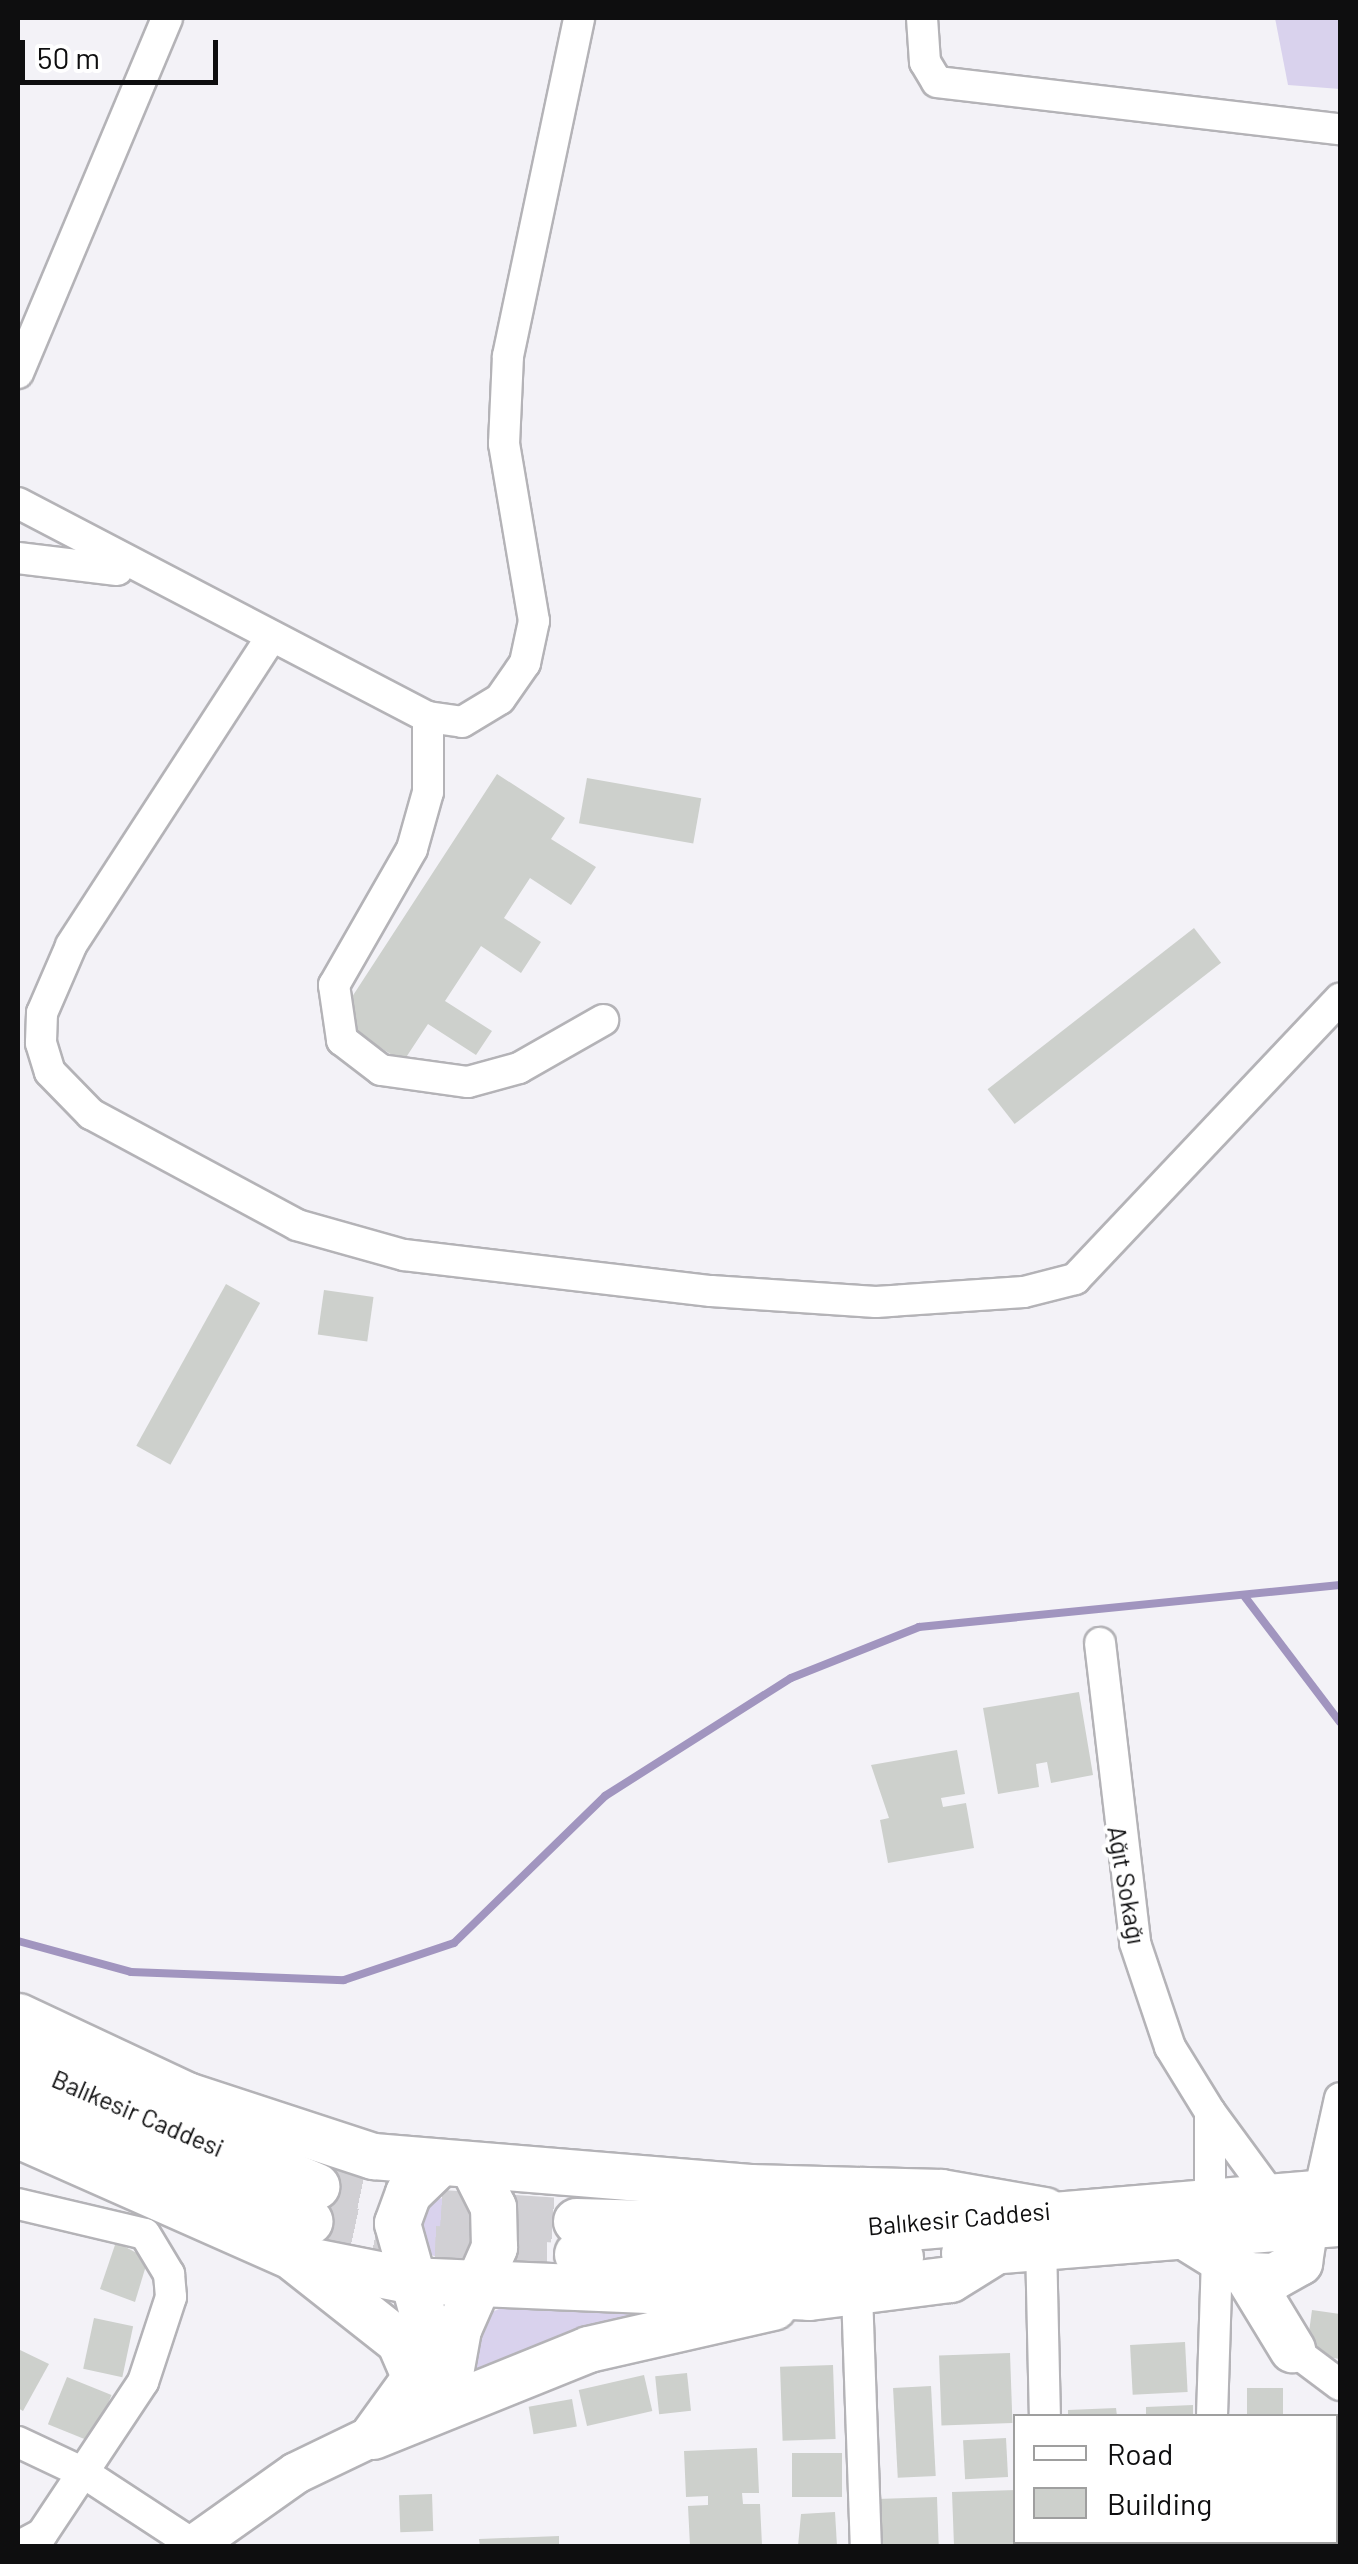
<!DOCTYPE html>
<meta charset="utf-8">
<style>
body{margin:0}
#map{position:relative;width:1358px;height:2564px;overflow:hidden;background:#f3f2f7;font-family:Barlow,sans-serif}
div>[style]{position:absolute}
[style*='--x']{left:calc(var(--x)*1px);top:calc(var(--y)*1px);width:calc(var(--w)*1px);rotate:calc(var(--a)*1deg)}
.green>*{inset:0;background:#d9d2ed}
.round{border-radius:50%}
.stream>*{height:8px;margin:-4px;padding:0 4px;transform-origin:4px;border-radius:4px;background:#a195bf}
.building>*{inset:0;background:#cdd0cc;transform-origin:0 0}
.primary-tunnel>*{height:45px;margin-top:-22.5px;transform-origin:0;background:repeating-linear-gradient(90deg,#d1d0d4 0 45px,transparent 0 67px)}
.roads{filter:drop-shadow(2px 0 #b4b3b7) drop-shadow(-2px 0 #b4b3b7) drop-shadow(0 2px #b4b3b7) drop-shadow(0 -2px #b4b3b7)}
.street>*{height:30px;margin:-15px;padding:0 15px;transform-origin:15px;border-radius:15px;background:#fff}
.secondary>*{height:40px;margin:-20px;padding:0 20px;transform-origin:20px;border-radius:20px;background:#fff}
.primary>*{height:45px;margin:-22.5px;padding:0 22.5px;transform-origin:22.5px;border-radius:22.5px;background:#fff}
span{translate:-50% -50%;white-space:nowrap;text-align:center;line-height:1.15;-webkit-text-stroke:8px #fff;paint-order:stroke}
.street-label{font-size:25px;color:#0e0e0f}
.frame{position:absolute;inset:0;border:20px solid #0e0e0f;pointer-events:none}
.legend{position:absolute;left:1013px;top:2414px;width:325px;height:130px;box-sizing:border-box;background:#fff;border:2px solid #9f9f9f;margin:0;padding:12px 18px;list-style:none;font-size:30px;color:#0e0e0f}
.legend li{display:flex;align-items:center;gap:20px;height:50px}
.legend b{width:50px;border:2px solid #9f9f9f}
.scale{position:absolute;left:20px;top:40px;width:198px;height:45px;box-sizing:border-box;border:5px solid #0e0e0f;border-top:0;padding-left:12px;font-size:30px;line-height:35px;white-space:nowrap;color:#0e0e0f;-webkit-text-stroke:8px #fff;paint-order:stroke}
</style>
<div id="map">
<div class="green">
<i style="clip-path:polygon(1275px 18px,1340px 18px,1340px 89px,1288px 85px)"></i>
<i class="round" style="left:415px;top:2198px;width:60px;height:60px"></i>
<i style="clip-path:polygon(512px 2303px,688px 2312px,469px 2383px,479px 2318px)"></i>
</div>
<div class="stream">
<i style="--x:1245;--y:1597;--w:157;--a:52.8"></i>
<i style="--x:18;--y:1941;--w:117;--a:15.3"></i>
<i style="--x:131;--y:1972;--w:213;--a:2.2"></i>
<i style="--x:344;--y:1980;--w:116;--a:-18.6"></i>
<i style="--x:454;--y:1943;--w:211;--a:-44.2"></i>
<i style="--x:605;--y:1796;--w:220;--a:-32.4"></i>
<i style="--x:791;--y:1678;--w:138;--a:-21.7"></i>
<i style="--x:919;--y:1627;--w:423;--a:-5.7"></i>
</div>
<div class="building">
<i style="clip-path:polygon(497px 774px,565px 818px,551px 839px,596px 867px,571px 905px,530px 878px,504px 918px,541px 942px,521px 973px,481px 946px,445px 1001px,492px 1031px,476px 1055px,428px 1024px,403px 1062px,337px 1020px)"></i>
<i style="left:587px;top:778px;width:116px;height:46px;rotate:10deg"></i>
<i style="left:1194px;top:928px;width:44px;height:262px;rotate:52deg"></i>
<i style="left:226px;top:1284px;width:39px;height:185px;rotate:29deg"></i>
<i style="left:324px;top:1290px;width:50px;height:45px;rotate:8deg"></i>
<i style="clip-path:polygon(1079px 1692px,1093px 1775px,1051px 1783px,1047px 1762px,1036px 1764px,1039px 1787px,998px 1794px,983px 1708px)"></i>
<i style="clip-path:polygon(957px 1750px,965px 1794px,941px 1798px,943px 1807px,966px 1803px,974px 1848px,888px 1863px,880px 1820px,889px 1818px,871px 1765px)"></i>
<i style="clip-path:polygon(116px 2242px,148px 2259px,135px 2302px,100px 2289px)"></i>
<i style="clip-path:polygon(1312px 2310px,1340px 2314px,1340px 2359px,1306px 2354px)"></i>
<i style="left:94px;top:2318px;width:40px;height:52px;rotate:12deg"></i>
<i style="left:1185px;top:2342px;width:50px;height:55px;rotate:87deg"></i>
<i style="clip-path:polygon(18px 2349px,49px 2364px,23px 2411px,18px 2408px)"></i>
<i style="left:1010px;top:2353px;width:70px;height:71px;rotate:88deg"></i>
<i style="left:833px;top:2365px;width:74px;height:53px;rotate:88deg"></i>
<i style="left:687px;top:2373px;width:38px;height:32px;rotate:84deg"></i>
<i style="left:644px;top:2375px;width:37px;height:67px;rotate:77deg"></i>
<i style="left:67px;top:2377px;width:48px;height:51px;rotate:22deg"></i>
<i style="left:931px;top:2386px;width:90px;height:38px;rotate:87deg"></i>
<i style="left:1247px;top:2388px;width:36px;height:28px"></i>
<i style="left:572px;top:2399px;width:28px;height:44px;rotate:80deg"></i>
<i style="clip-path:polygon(1193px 2405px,1193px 2416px,1146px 2416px,1146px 2407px)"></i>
<i style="clip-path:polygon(1116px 2408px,1117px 2416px,1068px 2416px,1068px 2410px)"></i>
<i style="left:1006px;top:2438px;width:39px;height:43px;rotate:87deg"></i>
<i style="clip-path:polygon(757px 2448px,759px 2493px,742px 2493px,743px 2504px,760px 2504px,762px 2545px,690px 2546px,688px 2506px,708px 2505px,708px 2496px,686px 2497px,684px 2451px)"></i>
<i style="left:792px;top:2453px;width:50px;height:44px"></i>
<i style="clip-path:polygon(1016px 2490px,1016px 2542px,1026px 2546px,954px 2546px,952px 2492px)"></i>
<i style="left:432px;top:2494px;width:37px;height:33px;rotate:88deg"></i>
<i style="left:937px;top:2497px;width:49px;height:60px;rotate:88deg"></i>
<i style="clip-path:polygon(835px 2512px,837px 2546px,798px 2546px,801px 2514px)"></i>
<i style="clip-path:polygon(559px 2536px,559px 2546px,480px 2546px,479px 2539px)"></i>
<i style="left:1240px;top:2542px;width:59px;height:4px"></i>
</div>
<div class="primary-tunnel">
<i style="--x:316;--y:2186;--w:128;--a:11.7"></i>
<i style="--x:441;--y:2212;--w:135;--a:3.8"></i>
<i style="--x:310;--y:2221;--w:128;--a:12.2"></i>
<i style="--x:435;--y:2248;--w:142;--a:2.4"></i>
</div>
<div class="roads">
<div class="street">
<i style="--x:922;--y:18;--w:44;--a:86.1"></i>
<i style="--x:925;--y:62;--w:23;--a:59"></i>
<i style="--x:937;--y:82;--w:406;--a:6.7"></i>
<i style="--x:18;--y:373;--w:385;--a:-67.2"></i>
<i style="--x:18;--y:503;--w:462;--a:27.6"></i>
<i style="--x:428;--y:717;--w:34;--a:8"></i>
<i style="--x:462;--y:722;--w:44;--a:-31.2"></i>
<i style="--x:500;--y:699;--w:44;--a:-55.2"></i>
<i style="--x:525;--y:663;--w:43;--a:-77.9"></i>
<i style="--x:534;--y:621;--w:180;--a:-99.6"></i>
<i style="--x:504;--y:444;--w:88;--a:-87.4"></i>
<i style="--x:508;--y:356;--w:345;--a:-78.1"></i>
<i style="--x:18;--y:558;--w:100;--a:6.9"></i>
<i style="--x:270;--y:639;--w:366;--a:123"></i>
<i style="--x:71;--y:946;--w:73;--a:113.4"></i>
<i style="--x:42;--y:1013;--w:30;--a:92"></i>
<i style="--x:41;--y:1043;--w:30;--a:73"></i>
<i style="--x:50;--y:1072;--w:59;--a:45.7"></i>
<i style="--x:91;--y:1114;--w:234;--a:28.3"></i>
<i style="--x:297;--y:1225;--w:111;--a:15.7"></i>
<i style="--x:404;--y:1255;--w:309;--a:6.7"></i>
<i style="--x:711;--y:1291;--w:165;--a:3.8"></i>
<i style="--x:876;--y:1302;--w:148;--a:-3.9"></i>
<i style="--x:1024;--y:1292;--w:53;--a:-14.3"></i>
<i style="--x:1075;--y:1279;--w:386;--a:-46.6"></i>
<i style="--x:428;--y:717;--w:75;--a:90"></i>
<i style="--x:428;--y:792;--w:59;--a:105.7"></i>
<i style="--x:412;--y:849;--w:157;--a:119.8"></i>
<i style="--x:334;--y:985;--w:56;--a:81.7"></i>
<i style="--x:342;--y:1040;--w:49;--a:37.6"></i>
<i style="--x:381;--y:1070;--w:88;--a:7.9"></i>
<i style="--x:468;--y:1082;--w:53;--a:-15.4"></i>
<i style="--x:519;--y:1068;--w:97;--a:-29.7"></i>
<i style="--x:1100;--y:1643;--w:302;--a:83.3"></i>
<i style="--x:1135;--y:1943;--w:110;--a:71.4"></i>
<i style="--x:1170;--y:2047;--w:76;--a:58.4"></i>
<i style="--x:1319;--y:2193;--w:97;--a:-77.5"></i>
<i style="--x:1210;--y:2199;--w:87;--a:-90"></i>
<i style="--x:1210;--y:2112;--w:103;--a:53.7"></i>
<i style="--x:18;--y:2204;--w:130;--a:13.3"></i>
<i style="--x:145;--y:2234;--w:47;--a:59"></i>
<i style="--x:169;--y:2274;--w:23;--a:85"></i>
<i style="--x:171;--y:2297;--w:89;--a:108.2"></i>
<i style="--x:143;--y:2382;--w:182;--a:123.6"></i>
<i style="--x:42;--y:2534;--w:26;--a:152"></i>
<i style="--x:1041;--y:2244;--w:172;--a:88.7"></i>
<i style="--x:857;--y:2293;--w:253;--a:88"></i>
<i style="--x:1292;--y:2349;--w:60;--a:36.9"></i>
<i style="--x:1212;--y:2416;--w:162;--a:-88.2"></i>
<i style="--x:18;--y:2442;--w:73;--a:25.2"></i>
<i style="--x:84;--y:2473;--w:131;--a:33.2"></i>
<i style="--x:1048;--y:2542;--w:4;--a:90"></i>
<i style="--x:1218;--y:2542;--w:4;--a:90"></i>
</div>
<div class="secondary">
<i style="--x:193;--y:2546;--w:126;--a:-35.3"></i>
<i style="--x:296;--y:2473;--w:85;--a:-25.7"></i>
</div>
<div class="primary">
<i style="--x:18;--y:2016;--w:187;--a:25.1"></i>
<i style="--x:187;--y:2095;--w:196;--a:18.2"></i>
<i style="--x:373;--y:2156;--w:378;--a:4.7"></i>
<i style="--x:750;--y:2187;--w:191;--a:1.5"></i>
<i style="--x:941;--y:2192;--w:105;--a:9.9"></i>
<i style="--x:18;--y:2060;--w:324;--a:22.9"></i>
<i style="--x:18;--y:2099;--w:316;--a:22.7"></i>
<i style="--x:18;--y:2135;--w:301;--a:23.9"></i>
<i style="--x:293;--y:2257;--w:117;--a:11.3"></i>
<i style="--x:408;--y:2280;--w:401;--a:2.4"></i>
<i style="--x:809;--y:2297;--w:142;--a:-7.3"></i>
<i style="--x:950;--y:2279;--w:53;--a:-31.9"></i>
<i style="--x:576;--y:2221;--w:310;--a:1.5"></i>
<i style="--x:886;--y:2229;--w:456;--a:-4.8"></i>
<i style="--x:1184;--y:2236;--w:74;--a:31.8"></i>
<i style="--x:1247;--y:2275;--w:87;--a:58.7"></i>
<i style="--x:964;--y:2253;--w:377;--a:-4.6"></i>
<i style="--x:577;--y:2254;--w:323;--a:0.5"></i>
<i style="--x:295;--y:2259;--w:132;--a:38.3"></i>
<i style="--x:399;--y:2341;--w:48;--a:66.6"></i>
<i style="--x:1247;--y:2275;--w:27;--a:2"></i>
<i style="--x:1274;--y:2276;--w:29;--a:-29"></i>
<i style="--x:1299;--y:2262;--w:36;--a:-81"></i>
<i style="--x:1305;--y:2226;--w:29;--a:-126"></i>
<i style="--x:447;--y:2390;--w:62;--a:-79.8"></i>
<i style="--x:458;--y:2329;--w:90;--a:-66.3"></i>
<i style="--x:494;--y:2247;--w:40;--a:-91.4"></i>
<i style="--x:493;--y:2207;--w:42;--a:-116.6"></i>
<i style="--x:374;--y:2434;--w:89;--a:-54.2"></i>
<i style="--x:426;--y:2362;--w:35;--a:-90"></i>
<i style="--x:426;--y:2327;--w:108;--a:-105.6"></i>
<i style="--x:397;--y:2223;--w:32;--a:-70"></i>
<i style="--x:408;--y:2193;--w:40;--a:-44"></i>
<i style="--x:373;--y:2436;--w:232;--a:-22"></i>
<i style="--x:588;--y:2349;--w:190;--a:-12.8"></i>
</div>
</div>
<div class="street-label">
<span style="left:1127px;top:1885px;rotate:80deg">Ağıt Sokağı</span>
<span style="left:138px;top:2113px;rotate:23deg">Balıkesir Caddesi</span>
<span style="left:959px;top:2218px;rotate:-5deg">Balıkesir Caddesi</span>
</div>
<div class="frame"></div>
<ul class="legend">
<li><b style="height:12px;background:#fff"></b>Road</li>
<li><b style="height:28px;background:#cdd0cc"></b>Building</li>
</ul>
<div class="scale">50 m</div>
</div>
